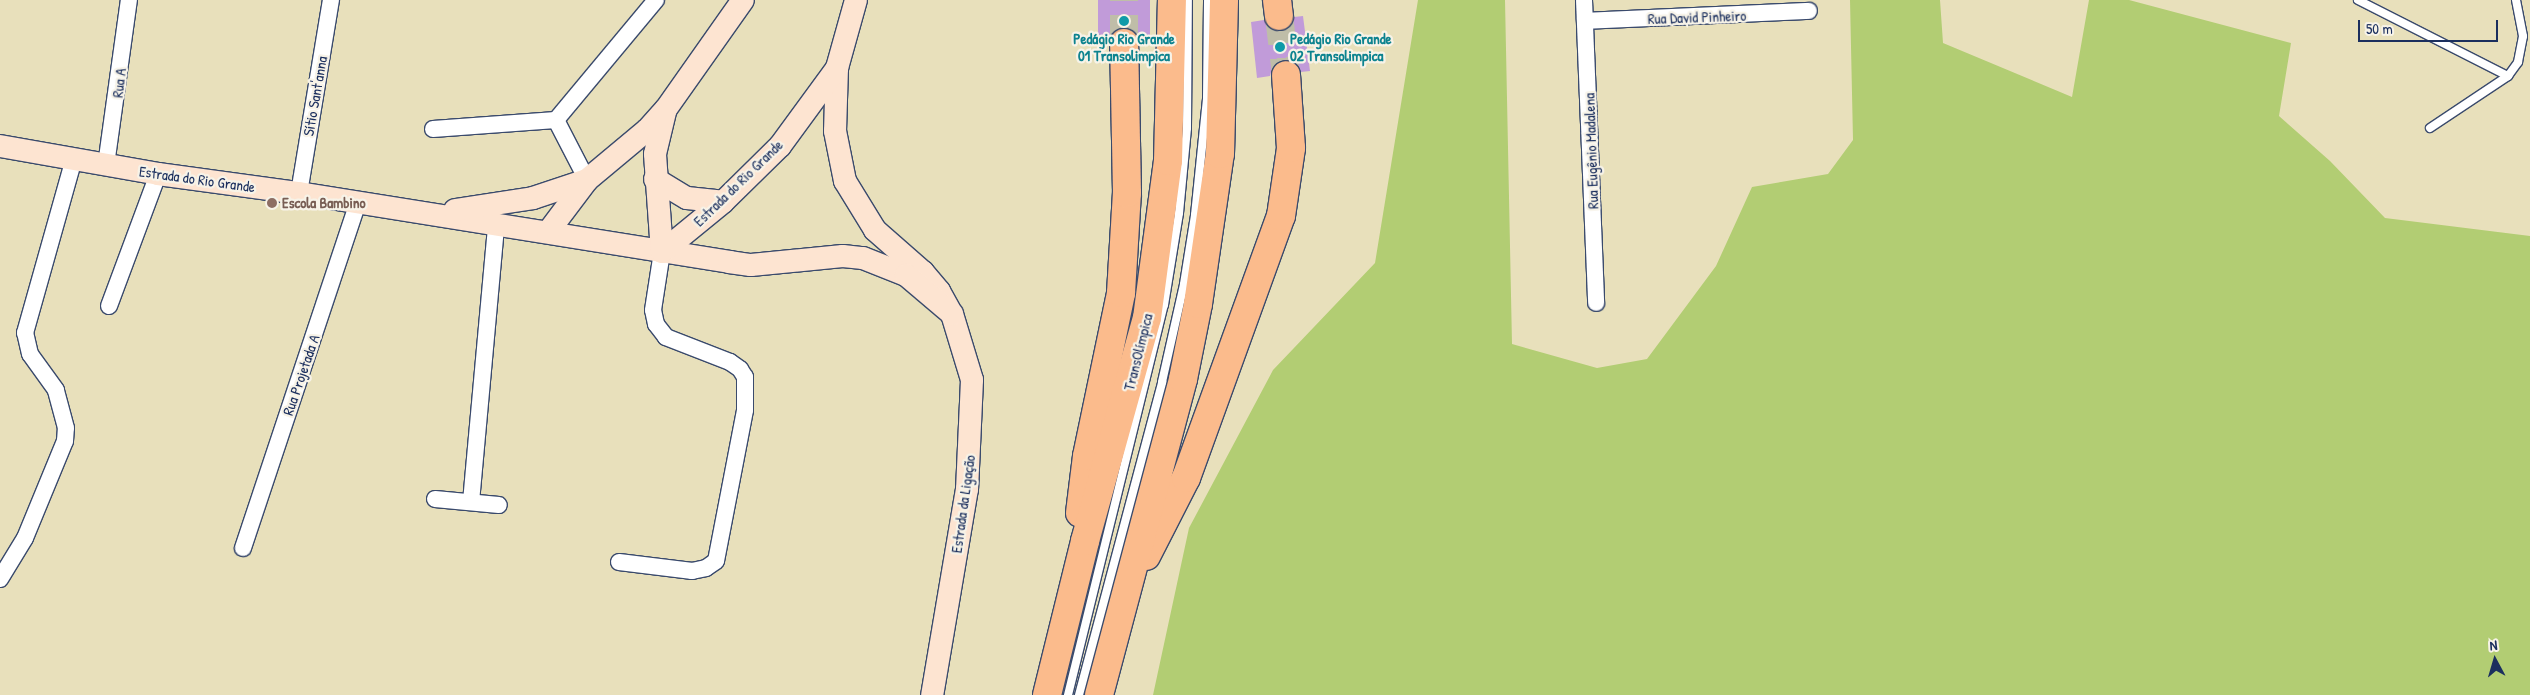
<!DOCTYPE html>
<meta charset="utf-8">
<style>
body{margin:0}
#map{position:relative;width:2530px;height:695px;overflow:hidden;background:#e8e0bb;font-family:"Patrick Hand",sans-serif}
div>[style]{position:absolute}
[style*='--x']{left:calc(var(--x)*1px);top:calc(var(--y)*1px);width:calc(var(--w)*1px);rotate:calc(var(--a)*1deg)}
.green>*{inset:0;background:#b2cd73}
.building>*{inset:0;background:#c19bd9}
.highway-tunnel>*{height:28px;margin-top:-14px;transform-origin:0;background:repeating-linear-gradient(90deg,#bfbda8 0 28px,transparent 0 42px)}
.roads{filter:drop-shadow(1px 0 #3a4a6c) drop-shadow(-1px 0 #3a4a6c) drop-shadow(0 1px #3a4a6c) drop-shadow(0 -1px #3a4a6c)}
.lane>*{height:8px;margin:-4px;padding:0 4px;transform-origin:4px;border-radius:4px;background:#fff}
.street>*{height:16px;margin:-8px;padding:0 8px;transform-origin:8px;border-radius:8px;background:#fff}
.secondary>*{height:22px;margin:-11px;padding:0 11px;transform-origin:11px;border-radius:11px;background:#fde4d1}
.highway>*{height:28px;margin:-14px;padding:0 14px;transform-origin:14px;border-radius:14px;background:#fbbb8c}
.dots>*{width:14px;height:14px;translate:-50% -50%;box-sizing:border-box;border:2px solid #f7f3e8;border-radius:50%}
span{translate:-50% -50%;white-space:nowrap;text-align:center;line-height:1.15;-webkit-text-stroke:4.5px #f7f3e8;paint-order:stroke}
.street-label{font-size:15px;color:#1b2f5e}
.culture-label{font-size:15px;color:#0d838f;font-weight:700}
.left{translate:0 -50%;text-align:left}
.education-label{font-size:15px;color:#785e54;font-weight:700}
.north{position:absolute;left:2470px;top:635px;width:50px;height:50px;-webkit-text-stroke:4px #f7f3e8;paint-order:stroke;rotate:354deg;font-size:14px;font-weight:700;line-height:20px;text-align:center;color:#1b2f5e}
.north::after{content:'';display:block;margin:auto;width:18px;height:22px;background:#1b2f5e;clip-path:polygon(50% 0,100% 100%,50% 72%,0 100%)}
.scale{position:absolute;left:2358px;top:20px;width:140px;height:22px;box-sizing:border-box;border:2px solid #1b2f5e;border-top:0;padding-left:6px;font-size:15px;line-height:18px;white-space:nowrap;color:#1b2f5e;-webkit-text-stroke:4px #f7f3e8;paint-order:stroke}
</style>
<div id="map">
<div class="green">
<i style="clip-path:polygon(1418px 0,1505px 0,1512px 344px,1597px 368px,1647px 359px,1716px 266px,1752px 187px,1828px 174px,1853px 140px,1850px 0,1940px 0,1943px 43px,2072px 97px,2089px 0,2129px 0,2291px 43px,2279px 116px,2330px 161px,2385px 218px,2530px 236px,2530px 695px,1153px 695px,1189px 528px,1273px 370px,1375px 263px)"></i>
</div>
<div class="building">
<i style="clip-path:polygon(1098px 0,1150px 0,1150px 43px,1140px 43px,1132px 30px,1123px 27px,1111px 35px,1108px 43px,1098px 43px)"></i>
<i style="clip-path:polygon(1303px 16px,1310px 71px,1301px 72px,1293px 61px,1284px 60px,1272px 68px,1270px 76px,1257px 78px,1251px 22px,1264px 20px,1272px 30px,1280px 32px,1289px 28px,1294px 17px)"></i>
</div>
<div class="highway-tunnel">
<i style="--x:1279;--y:16;--w:59;--a:83.2"></i>
<i style="--x:1124;--y:43;--w:43;--a:-90"></i>
</div>
<div class="roads">
<div class="lane">
<i style="--x:2358;--y:0;--w:168;--a:26.9"></i>
<i style="--x:2430;--y:128;--w:94;--a:-33.7"></i>
<i style="--x:2508;--y:76;--w:17;--a:-54"></i>
<i style="--x:2518;--y:62;--w:26;--a:-79"></i>
<i style="--x:2523;--y:36;--w:37;--a:-101"></i>
<i style="--x:1068;--y:695;--w:402;--a:-76.2"></i>
<i style="--x:1164;--y:305;--w:93;--a:-80.7"></i>
<i style="--x:1179;--y:213;--w:85;--a:-84.6"></i>
<i style="--x:1187;--y:128;--w:128;--a:-89.6"></i>
<i style="--x:1079;--y:695;--w:324;--a:-75.1"></i>
<i style="--x:1162;--y:382;--w:100;--a:-77.3"></i>
<i style="--x:1184;--y:284;--w:70;--a:-80.9"></i>
<i style="--x:1195;--y:215;--w:118;--a:-84.1"></i>
<i style="--x:1207;--y:98;--w:98;--a:-89.4"></i>
</div>
<div class="street">
<i style="--x:1584;--y:0;--w:303;--a:87.7"></i>
<i style="--x:1585;--y:21;--w:224;--a:-2.6"></i>
<i style="--x:556;--y:120;--w:68;--a:62.7"></i>
<i style="--x:433;--y:129;--w:123;--a:-4.2"></i>
<i style="--x:556;--y:120;--w:156;--a:-50.2"></i>
<i style="--x:106;--y:165;--w:167;--a:-82.1"></i>
<i style="--x:299;--y:193;--w:196;--a:-80.6"></i>
<i style="--x:109;--y:306;--w:141;--a:-69.6"></i>
<i style="--x:435;--y:499;--w:64;--a:5.4"></i>
<i style="--x:471;--y:502;--w:278;--a:-84.8"></i>
<i style="--x:243;--y:548;--w:365;--a:-71.6"></i>
<i style="--x:619;--y:562;--w:74;--a:7"></i>
<i style="--x:692;--y:571;--w:14;--a:-12"></i>
<i style="--x:706;--y:568;--w:12;--a:-35"></i>
<i style="--x:716;--y:561;--w:154;--a:-79.1"></i>
<i style="--x:745;--y:410;--w:33;--a:-90"></i>
<i style="--x:745;--y:377;--w:9;--a:-122"></i>
<i style="--x:740;--y:369;--w:12;--a:-145"></i>
<i style="--x:730;--y:362;--w:69;--a:-158.7"></i>
<i style="--x:666;--y:337;--w:16;--a:-128"></i>
<i style="--x:656;--y:324;--w:14;--a:-102"></i>
<i style="--x:653;--y:310;--w:59;--a:-81.2"></i>
<i style="--x:0;--y:579;--w:48;--a:-58.6"></i>
<i style="--x:25;--y:538;--w:105;--a:-67.6"></i>
<i style="--x:65;--y:441;--w:13;--a:-86"></i>
<i style="--x:66;--y:428;--w:39;--a:-105"></i>
<i style="--x:56;--y:390;--w:44;--a:-125.8"></i>
<i style="--x:30;--y:354;--w:22;--a:-103"></i>
<i style="--x:25;--y:333;--w:181;--a:-74.3"></i>
</div>
<div class="secondary">
<i style="--x:837;--y:68;--w:63;--a:91.8"></i>
<i style="--x:835;--y:131;--w:51;--a:78.7"></i>
<i style="--x:845;--y:181;--w:57;--a:58.5"></i>
<i style="--x:875;--y:230;--w:64;--a:41.2"></i>
<i style="--x:923;--y:272;--w:25;--a:50"></i>
<i style="--x:939;--y:291;--w:26;--a:61"></i>
<i style="--x:952;--y:314;--w:69;--a:73.1"></i>
<i style="--x:972;--y:380;--w:109;--a:92.6"></i>
<i style="--x:967;--y:489;--w:209;--a:99.6"></i>
<i style="--x:0;--y:146;--w:160;--a:10"></i>
<i style="--x:158;--y:174;--w:142;--a:7.7"></i>
<i style="--x:299;--y:193;--w:436;--a:9.1"></i>
<i style="--x:729;--y:262;--w:22;--a:8"></i>
<i style="--x:751;--y:265;--w:92;--a:-5.6"></i>
<i style="--x:843;--y:256;--w:20;--a:6"></i>
<i style="--x:863;--y:258;--w:46;--a:21.6"></i>
<i style="--x:906;--y:275;--w:60;--a:40.3"></i>
<i style="--x:655;--y:179;--w:37;--a:31"></i>
<i style="--x:687;--y:198;--w:36;--a:6"></i>
<i style="--x:455;--y:210;--w:79;--a:-8.7"></i>
<i style="--x:533;--y:198;--w:57;--a:-18.4"></i>
<i style="--x:587;--y:180;--w:78;--a:-39.8"></i>
<i style="--x:647;--y:130;--w:28;--a:-48"></i>
<i style="--x:666;--y:109;--w:133;--a:-54.8"></i>
<i style="--x:548;--y:232;--w:65;--a:-53.1"></i>
<i style="--x:662;--y:252;--w:79;--a:-39.3"></i>
<i style="--x:723;--y:202;--w:80;--a:-44.5"></i>
<i style="--x:780;--y:146;--w:97;--a:-53.8"></i>
<i style="--x:837;--y:68;--w:71;--a:-74.4"></i>
<i style="--x:662;--y:252;--w:98;--a:-94.1"></i>
<i style="--x:655;--y:154;--w:43;--a:-76.6"></i>
</div>
<div class="highway">
<i style="--x:1277;--y:0;--w:16;--a:83"></i>
<i style="--x:1080;--y:513;--w:57;--a:-83"></i>
<i style="--x:1087;--y:456;--w:167;--a:-78.2"></i>
<i style="--x:1121;--y:293;--w:100;--a:-86.6"></i>
<i style="--x:1127;--y:193;--w:150;--a:-91.1"></i>
<i style="--x:1146;--y:556;--w:88;--a:-62.9"></i>
<i style="--x:1186;--y:478;--w:279;--a:-70.1"></i>
<i style="--x:1281;--y:216;--w:69;--a:-81.6"></i>
<i style="--x:1291;--y:148;--w:73;--a:-93.9"></i>
<i style="--x:1047;--y:695;--w:159;--a:-76.1"></i>
<i style="--x:1085;--y:541;--w:231;--a:-74.5"></i>
<i style="--x:1147;--y:318;--w:158;--a:-82.4"></i>
<i style="--x:1168;--y:161;--w:161;--a:-88.6"></i>
<i style="--x:1099;--y:695;--w:327;--a:-75.1"></i>
<i style="--x:1183;--y:379;--w:76;--a:-78.7"></i>
<i style="--x:1198;--y:304;--w:152;--a:-81.7"></i>
<i style="--x:1220;--y:154;--w:154;--a:-88.5"></i>
</div>
</div>
<div class="dots">
<i style="left:1124px;top:21px;background:#0f9aa8"></i>
<i style="left:1280px;top:47px;background:#0f9aa8"></i>
<i style="left:272px;top:203px;background:#8d6e63"></i>
</div>
<div class="street-label">
<span style="left:1697px;top:17px;rotate:-2deg">Rua David Pinheiro</span>
<span style="left:119px;top:83px;rotate:-83deg">Rua A</span>
<span style="left:315px;top:96px;rotate:-80deg">Sítio Sant'anna</span>
<span style="left:1591px;top:151px;rotate:-92deg">Rua Eugênio Madalena</span>
<span style="left:197px;top:179px;rotate:8deg">Estrada do Rio Grande</span>
<span style="left:738px;top:183px;rotate:-44deg">Estrada do Rio Grande</span>
<span style="left:1138px;top:352px;rotate:-76deg">TransOlímpica</span>
<span style="left:301px;top:375px;rotate:-71deg">Rua Projetada A</span>
<span style="left:963px;top:504px;rotate:-82deg">Estrada da Ligação</span>
</div>
<div class="culture-label">
<span style="left:1124px;top:47px">Pedágio Rio Grande<br>01 Transolimpica</span>
<span class="left" style="left:1290px;top:47px">Pedágio Rio Grande<br>02 Transolimpica</span>
</div>
<div class="education-label">
<span class="left" style="left:282px;top:203px">Escola Bambino</span>
</div>
<div class="north">N</div>
<div class="scale">50 m</div>
</div>
